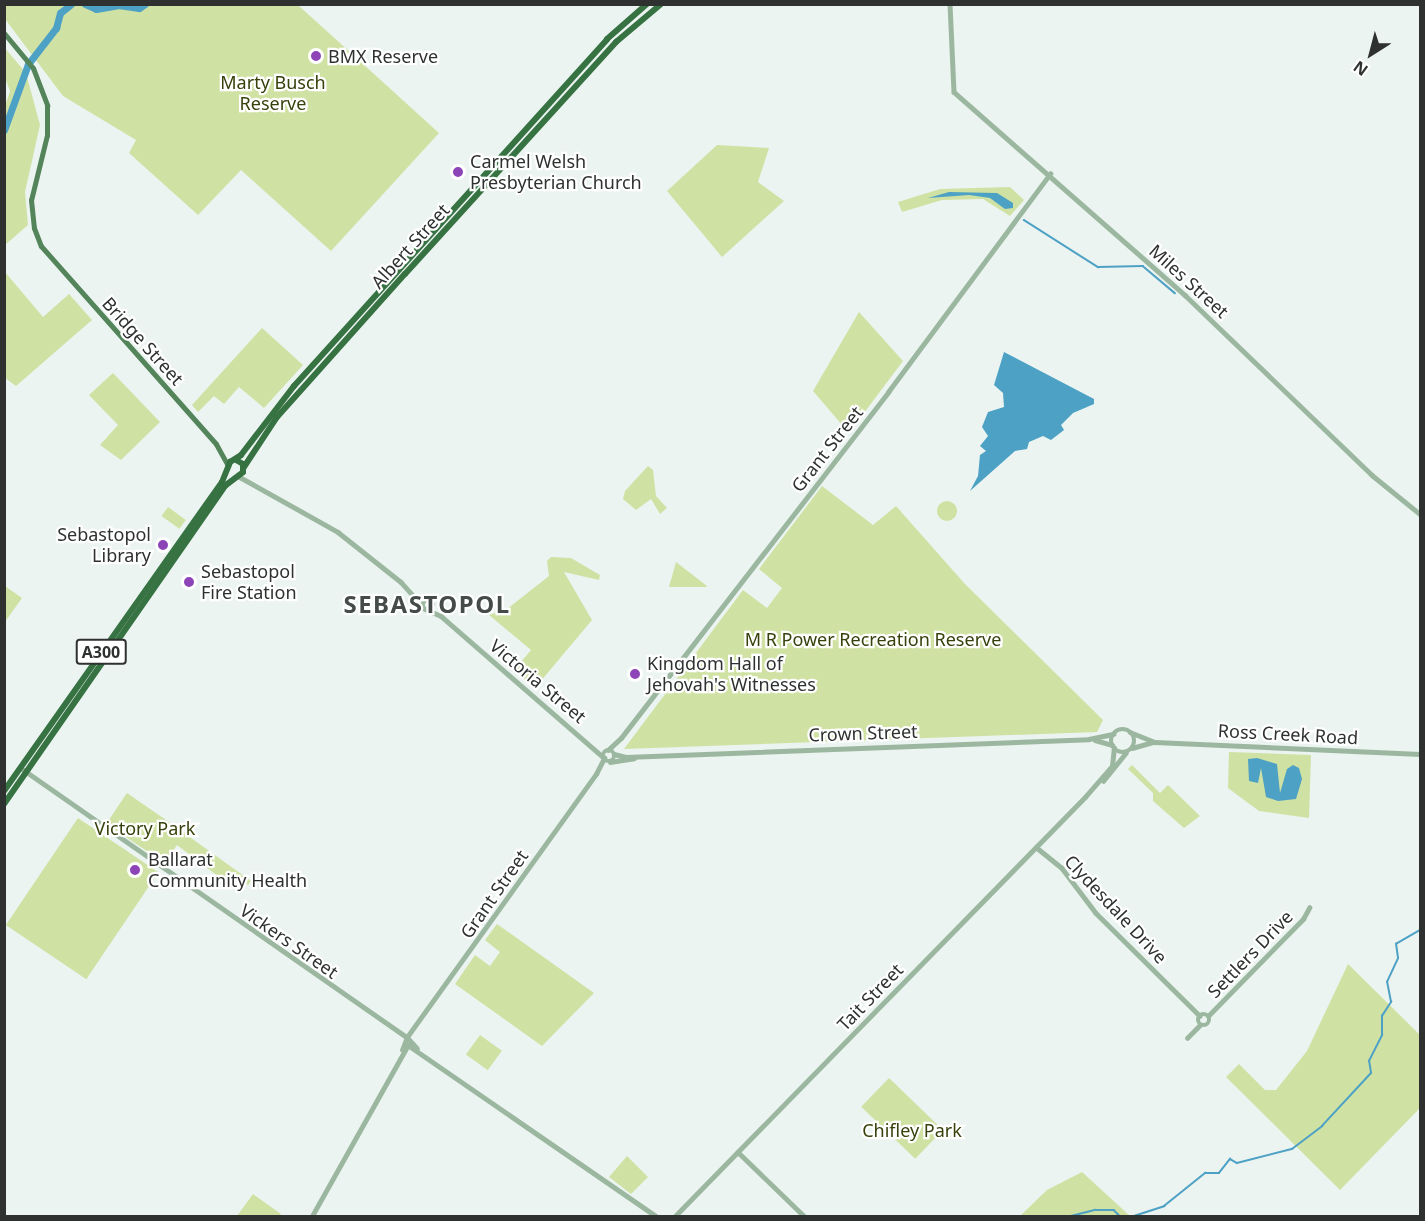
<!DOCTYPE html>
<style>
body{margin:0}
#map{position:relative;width:1425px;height:1221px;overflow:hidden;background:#ebf4f1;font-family:"Noto Sans",sans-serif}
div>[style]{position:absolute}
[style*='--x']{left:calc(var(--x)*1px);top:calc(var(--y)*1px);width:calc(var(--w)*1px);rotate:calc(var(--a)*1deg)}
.green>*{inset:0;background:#d0e2a3;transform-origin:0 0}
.round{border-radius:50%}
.water>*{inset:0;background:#4da1c5}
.stream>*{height:1.5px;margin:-0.75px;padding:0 0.75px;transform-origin:0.75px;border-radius:0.75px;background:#4da1c5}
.river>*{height:7px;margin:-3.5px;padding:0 3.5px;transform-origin:3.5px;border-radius:3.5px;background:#4da1c5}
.minor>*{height:4.5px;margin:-2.25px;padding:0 2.25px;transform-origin:2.25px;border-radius:2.25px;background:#9cb79f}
.minor>.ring{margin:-2.25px;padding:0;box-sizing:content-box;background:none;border:4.5px solid #9cb79f;border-radius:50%}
.major>*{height:5px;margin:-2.5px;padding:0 2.5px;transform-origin:2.5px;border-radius:2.5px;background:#53845a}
.highway>*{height:6px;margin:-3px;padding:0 3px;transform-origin:3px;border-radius:3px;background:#377242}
.dots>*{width:16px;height:16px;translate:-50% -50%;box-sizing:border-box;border:3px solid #fff;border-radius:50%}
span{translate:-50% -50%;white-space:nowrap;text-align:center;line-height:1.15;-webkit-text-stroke:4.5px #fff;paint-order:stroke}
.shield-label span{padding:2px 4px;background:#fff;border:2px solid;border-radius:4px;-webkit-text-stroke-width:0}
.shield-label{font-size:16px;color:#2e3130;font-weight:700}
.poi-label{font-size:18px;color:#2e3130}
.left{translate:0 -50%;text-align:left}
.right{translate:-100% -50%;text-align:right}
.park-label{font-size:18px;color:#36410b}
.street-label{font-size:18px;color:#2e3130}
.district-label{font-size:24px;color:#444b49;font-weight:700;letter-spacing:1.5px}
.frame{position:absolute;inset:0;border:6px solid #2e3130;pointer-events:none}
.north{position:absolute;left:1341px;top:24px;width:60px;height:60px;-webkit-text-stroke:4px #fff;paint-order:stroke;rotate:216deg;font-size:16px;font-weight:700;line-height:24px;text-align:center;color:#2e3130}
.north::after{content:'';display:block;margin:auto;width:21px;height:27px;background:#2e3130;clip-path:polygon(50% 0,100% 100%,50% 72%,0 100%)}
</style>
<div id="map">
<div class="green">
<i style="clip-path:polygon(5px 4px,298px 5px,439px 133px,331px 251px,241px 170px,198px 215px,129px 153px,136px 140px,63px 96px,5px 19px)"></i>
<i style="clip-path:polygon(4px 47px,26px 73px,40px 125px,25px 192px,28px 225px,5px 245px,4px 109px,10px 91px,5px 78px)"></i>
<i style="clip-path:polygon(717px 145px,769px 148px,758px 182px,784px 201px,722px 257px,667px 191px)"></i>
<i style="clip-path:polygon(1010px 187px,1024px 200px,1010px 216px,983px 199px,942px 200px,902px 212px,898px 202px,940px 189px)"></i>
<i style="clip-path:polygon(5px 272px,43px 317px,69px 294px,92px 320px,16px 386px,5px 378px)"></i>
<i style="clip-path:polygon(859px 312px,903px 361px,849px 433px,813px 391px)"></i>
<i style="clip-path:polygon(262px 328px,303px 365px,264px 408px,239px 387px,224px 404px,214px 396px,198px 412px,192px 405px)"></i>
<i style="clip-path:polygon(113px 373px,160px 422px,121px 460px,100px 445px,118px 425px,89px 395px)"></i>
<i style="clip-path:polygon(648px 466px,653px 470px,656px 496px,667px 508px,660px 514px,651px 499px,636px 510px,623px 499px,625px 491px)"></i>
<i style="clip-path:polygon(822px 486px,873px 525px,896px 506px,965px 584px,1103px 720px,1097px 732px,624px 749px,743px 590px,767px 608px,782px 588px,759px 569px)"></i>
<i class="round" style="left:937px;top:501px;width:20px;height:20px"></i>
<i style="left:168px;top:507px;width:22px;height:11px;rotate:36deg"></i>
<i style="clip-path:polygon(551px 557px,571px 558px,600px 575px,599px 580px,564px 572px,592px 620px,535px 688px,514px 670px,531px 650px,489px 615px,507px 609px,549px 576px,547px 561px)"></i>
<i style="clip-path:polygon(676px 562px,707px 586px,706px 587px,669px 587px)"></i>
<i style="clip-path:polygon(5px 586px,22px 598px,5px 622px)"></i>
<i style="clip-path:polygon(1229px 752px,1311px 755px,1309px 818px,1259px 811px,1228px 788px)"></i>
<i style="clip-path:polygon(1132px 765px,1160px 793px,1168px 785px,1200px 816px,1184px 828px,1153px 801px,1153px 793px,1128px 769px)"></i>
<i style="clip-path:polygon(127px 793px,166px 820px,251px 881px,248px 885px,229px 872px,223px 880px,177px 845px,165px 863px,106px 824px)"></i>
<i style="left:78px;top:818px;width:97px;height:129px;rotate:34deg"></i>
<i style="clip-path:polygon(497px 924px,594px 993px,542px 1046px,455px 984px,475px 955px,490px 966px,500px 952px,485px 940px)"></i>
<i style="clip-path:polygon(1348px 964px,1420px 1035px,1420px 1108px,1340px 1190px,1226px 1077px,1239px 1064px,1265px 1090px,1276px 1090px,1307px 1051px)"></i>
<i style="left:480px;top:1035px;width:27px;height:24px;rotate:36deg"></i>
<i style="left:889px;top:1078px;width:75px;height:40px;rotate:44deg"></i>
<i style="clip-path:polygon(627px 1156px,648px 1177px,631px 1194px,609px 1177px)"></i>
<i style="clip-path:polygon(1082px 1172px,1130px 1216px,1020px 1216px,1047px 1190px)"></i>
<i style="clip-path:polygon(253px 1194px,281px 1214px,279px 1216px,237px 1216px)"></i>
</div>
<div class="water">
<i style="clip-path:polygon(949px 192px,997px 193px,1013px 203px,1013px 208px,1005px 209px,990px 198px,969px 195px,928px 198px)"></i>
<i style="clip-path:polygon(1004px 352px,1094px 399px,1094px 404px,1073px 413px,1061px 425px,1064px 430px,1051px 440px,1043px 436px,1029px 442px,1027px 449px,1015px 451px,970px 491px,978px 476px,980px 455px,986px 451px,980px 446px,988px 436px,982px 427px,988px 412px,1004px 407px,1003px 393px,994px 385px)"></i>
<i style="clip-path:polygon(1257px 758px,1277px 764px,1280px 793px,1287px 769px,1293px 765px,1299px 768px,1302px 779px,1296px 799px,1278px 801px,1266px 797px,1261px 768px,1258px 783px,1249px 781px,1248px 759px)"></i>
</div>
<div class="stream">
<i style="--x:1024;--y:220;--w:88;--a:32.4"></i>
<i style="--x:1098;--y:267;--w:45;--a:-1.3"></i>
<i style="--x:1143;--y:266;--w:42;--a:40.2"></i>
<i style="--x:1071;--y:1216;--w:25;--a:-14"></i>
<i style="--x:1095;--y:1210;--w:19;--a:0"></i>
<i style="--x:1114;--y:1210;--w:8;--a:45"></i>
<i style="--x:1134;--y:1216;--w:32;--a:-18"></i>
<i style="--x:1164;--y:1206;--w:53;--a:-38.8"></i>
<i style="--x:1205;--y:1173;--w:14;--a:0"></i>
<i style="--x:1219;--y:1173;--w:18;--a:-52"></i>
<i style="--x:1230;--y:1159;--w:8;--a:30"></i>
<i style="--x:1237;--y:1163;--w:57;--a:-14.3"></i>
<i style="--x:1292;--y:1149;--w:38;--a:-37"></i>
<i style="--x:1322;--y:1126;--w:72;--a:-47.2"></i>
<i style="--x:1371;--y:1073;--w:12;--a:-99"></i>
<i style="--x:1369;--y:1061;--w:29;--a:-63"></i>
<i style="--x:1382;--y:1035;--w:19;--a:-90"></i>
<i style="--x:1382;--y:1016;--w:17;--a:-57"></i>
<i style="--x:1391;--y:1002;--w:20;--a:-101"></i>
<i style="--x:1387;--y:982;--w:26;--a:-65"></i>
<i style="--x:1398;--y:958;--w:14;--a:-98"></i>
<i style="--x:1396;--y:944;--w:28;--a:-30"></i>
</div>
<div class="river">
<i style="--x:85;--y:4;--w:12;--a:24"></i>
<i style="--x:96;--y:9;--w:22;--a:-10"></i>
<i style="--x:118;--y:5;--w:21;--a:8"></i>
<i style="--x:139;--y:8;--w:7;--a:-34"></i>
<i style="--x:4;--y:130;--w:70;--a:-70"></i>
<i style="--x:28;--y:64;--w:46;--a:-52.1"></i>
<i style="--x:56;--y:28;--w:16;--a:-75"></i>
<i style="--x:60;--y:13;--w:14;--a:-39"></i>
</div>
<div class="minor">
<i style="--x:950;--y:4;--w:88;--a:87.4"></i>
<i style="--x:954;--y:92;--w:308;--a:41.3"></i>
<i style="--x:1185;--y:295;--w:260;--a:43.9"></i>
<i style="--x:1372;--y:475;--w:62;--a:39.1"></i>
<i style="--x:238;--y:476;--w:115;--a:29.2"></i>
<i style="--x:338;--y:532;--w:80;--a:38.4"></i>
<i style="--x:401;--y:582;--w:30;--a:48"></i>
<i style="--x:427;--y:609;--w:7;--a:-45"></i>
<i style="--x:432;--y:604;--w:8;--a:-140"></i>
<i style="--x:426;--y:599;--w:6;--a:135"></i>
<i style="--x:422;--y:603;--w:5;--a:79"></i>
<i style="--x:423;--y:608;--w:20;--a:24"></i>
<i style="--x:441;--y:616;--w:215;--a:41"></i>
<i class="ring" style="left:1111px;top:729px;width:19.5px;height:19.5px"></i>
<i style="--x:1130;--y:732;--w:27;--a:22"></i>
<i style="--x:1155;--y:742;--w:265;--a:2.6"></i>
<i style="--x:1095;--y:740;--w:18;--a:16"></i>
<i style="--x:1132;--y:748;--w:22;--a:-16"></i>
<i style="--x:608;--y:750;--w:18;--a:-43"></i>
<i style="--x:621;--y:738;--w:437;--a:-52.3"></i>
<i style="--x:888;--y:392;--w:272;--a:-53.4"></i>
<i class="ring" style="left:603px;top:750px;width:7.5px;height:7.5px"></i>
<i style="--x:614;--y:754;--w:12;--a:14"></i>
<i style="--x:626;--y:757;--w:463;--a:-2.2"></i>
<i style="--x:1089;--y:739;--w:25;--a:-12"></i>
<i style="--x:610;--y:762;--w:24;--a:-9"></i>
<i style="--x:21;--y:768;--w:470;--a:34.9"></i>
<i style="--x:1103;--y:781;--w:36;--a:-51"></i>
<i style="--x:1036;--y:847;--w:33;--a:39"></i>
<i style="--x:1062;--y:868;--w:56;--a:52.9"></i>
<i style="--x:1096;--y:913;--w:146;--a:44.7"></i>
<i class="ring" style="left:1198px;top:1014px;width:7.5px;height:7.5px"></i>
<i style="--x:1208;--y:1016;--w:136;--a:-45.6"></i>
<i style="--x:1303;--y:919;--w:13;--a:-61"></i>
<i style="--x:407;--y:1037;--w:324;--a:-54.3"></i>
<i style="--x:596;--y:774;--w:18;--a:-63"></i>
<i style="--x:1187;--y:1038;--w:18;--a:-45"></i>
<i style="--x:408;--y:1045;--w:301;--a:34.6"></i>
<i style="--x:402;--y:1050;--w:14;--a:-69"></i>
<i style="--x:407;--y:1037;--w:15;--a:48"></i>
<i style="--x:738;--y:1152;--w:92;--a:44.1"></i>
<i style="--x:312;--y:1216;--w:196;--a:-60.7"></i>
<i style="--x:675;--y:1216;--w:586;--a:-45.62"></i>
<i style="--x:1085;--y:797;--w:41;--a:-48.9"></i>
<i style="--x:1112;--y:766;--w:18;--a:-84"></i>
</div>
<div class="major">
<i style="--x:4;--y:33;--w:45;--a:50.4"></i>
<i style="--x:33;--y:68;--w:40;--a:69"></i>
<i style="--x:47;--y:105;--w:30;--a:90"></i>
<i style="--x:47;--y:135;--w:67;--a:103.8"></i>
<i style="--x:31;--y:200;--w:28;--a:84"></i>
<i style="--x:34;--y:228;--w:19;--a:69"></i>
<i style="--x:41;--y:246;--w:264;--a:48.5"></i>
<i style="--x:216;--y:444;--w:25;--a:61"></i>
</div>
<div class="highway">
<i style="--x:244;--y:467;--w:60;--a:-56.6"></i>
<i style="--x:277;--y:417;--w:192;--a:-48.2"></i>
<i style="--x:405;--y:274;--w:314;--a:-47.7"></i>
<i style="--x:616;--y:42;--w:59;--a:-40.2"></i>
<i style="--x:4;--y:791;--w:378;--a:-54.8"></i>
<i style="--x:222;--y:482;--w:22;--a:-68"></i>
<i style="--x:230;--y:462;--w:13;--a:-32"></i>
<i style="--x:241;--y:455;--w:87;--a:-52.5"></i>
<i style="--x:294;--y:386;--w:467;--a:-47.9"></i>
<i style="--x:607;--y:39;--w:53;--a:-41.2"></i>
<i style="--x:4;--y:804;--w:389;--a:-55.2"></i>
<i style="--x:226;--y:485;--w:21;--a:-37"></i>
<i style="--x:243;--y:472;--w:8;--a:-90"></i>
<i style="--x:243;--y:464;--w:8;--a:-150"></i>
</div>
<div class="dots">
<i style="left:316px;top:56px;background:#8c44b7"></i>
<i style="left:458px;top:172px;background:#8c44b7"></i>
<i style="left:163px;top:545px;background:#8c44b7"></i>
<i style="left:189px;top:582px;background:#8c44b7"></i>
<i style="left:635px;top:674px;background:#8c44b7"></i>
<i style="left:135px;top:870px;background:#8c44b7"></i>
</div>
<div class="shield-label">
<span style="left:101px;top:652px">A300</span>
</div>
<div class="poi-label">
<span class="left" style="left:328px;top:56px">BMX Reserve</span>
<span class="left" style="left:470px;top:172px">Carmel Welsh<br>Presbyterian Church</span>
<span class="right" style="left:151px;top:545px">Sebastopol<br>Library</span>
<span class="left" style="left:201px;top:582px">Sebastopol<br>Fire Station</span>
<span class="left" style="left:647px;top:674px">Kingdom Hall of<br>Jehovah's Witnesses</span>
<span class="left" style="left:148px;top:870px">Ballarat<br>Community Health</span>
</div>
<div class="park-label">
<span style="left:273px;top:93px">Marty Busch<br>Reserve</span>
<span style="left:873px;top:639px">M R Power Recreation Reserve</span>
<span style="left:145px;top:828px">Victory Park</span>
<span style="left:912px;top:1130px">Chifley Park</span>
</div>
<div class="street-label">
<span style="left:410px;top:246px;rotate:-48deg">Albert Street</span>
<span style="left:1189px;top:281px;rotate:42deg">Miles Street</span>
<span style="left:143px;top:341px;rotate:48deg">Bridge Street</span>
<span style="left:827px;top:449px;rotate:-52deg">Grant Street</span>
<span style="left:538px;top:681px;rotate:40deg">Victoria Street</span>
<span style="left:863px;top:733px;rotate:-2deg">Crown Street</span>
<span style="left:1288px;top:734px;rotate:3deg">Ross Creek Road</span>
<span style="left:494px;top:894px;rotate:-55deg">Grant Street</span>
<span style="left:1116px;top:909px;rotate:47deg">Clydesdale Drive</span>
<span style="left:289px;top:941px;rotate:35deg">Vickers Street</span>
<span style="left:1250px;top:954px;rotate:-46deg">Settlers Drive</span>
<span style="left:870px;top:997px;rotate:-46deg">Tait Street</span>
</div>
<div class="district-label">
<span style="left:427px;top:604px">SEBASTOPOL</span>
</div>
<div class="frame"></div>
<div class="north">N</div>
</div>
